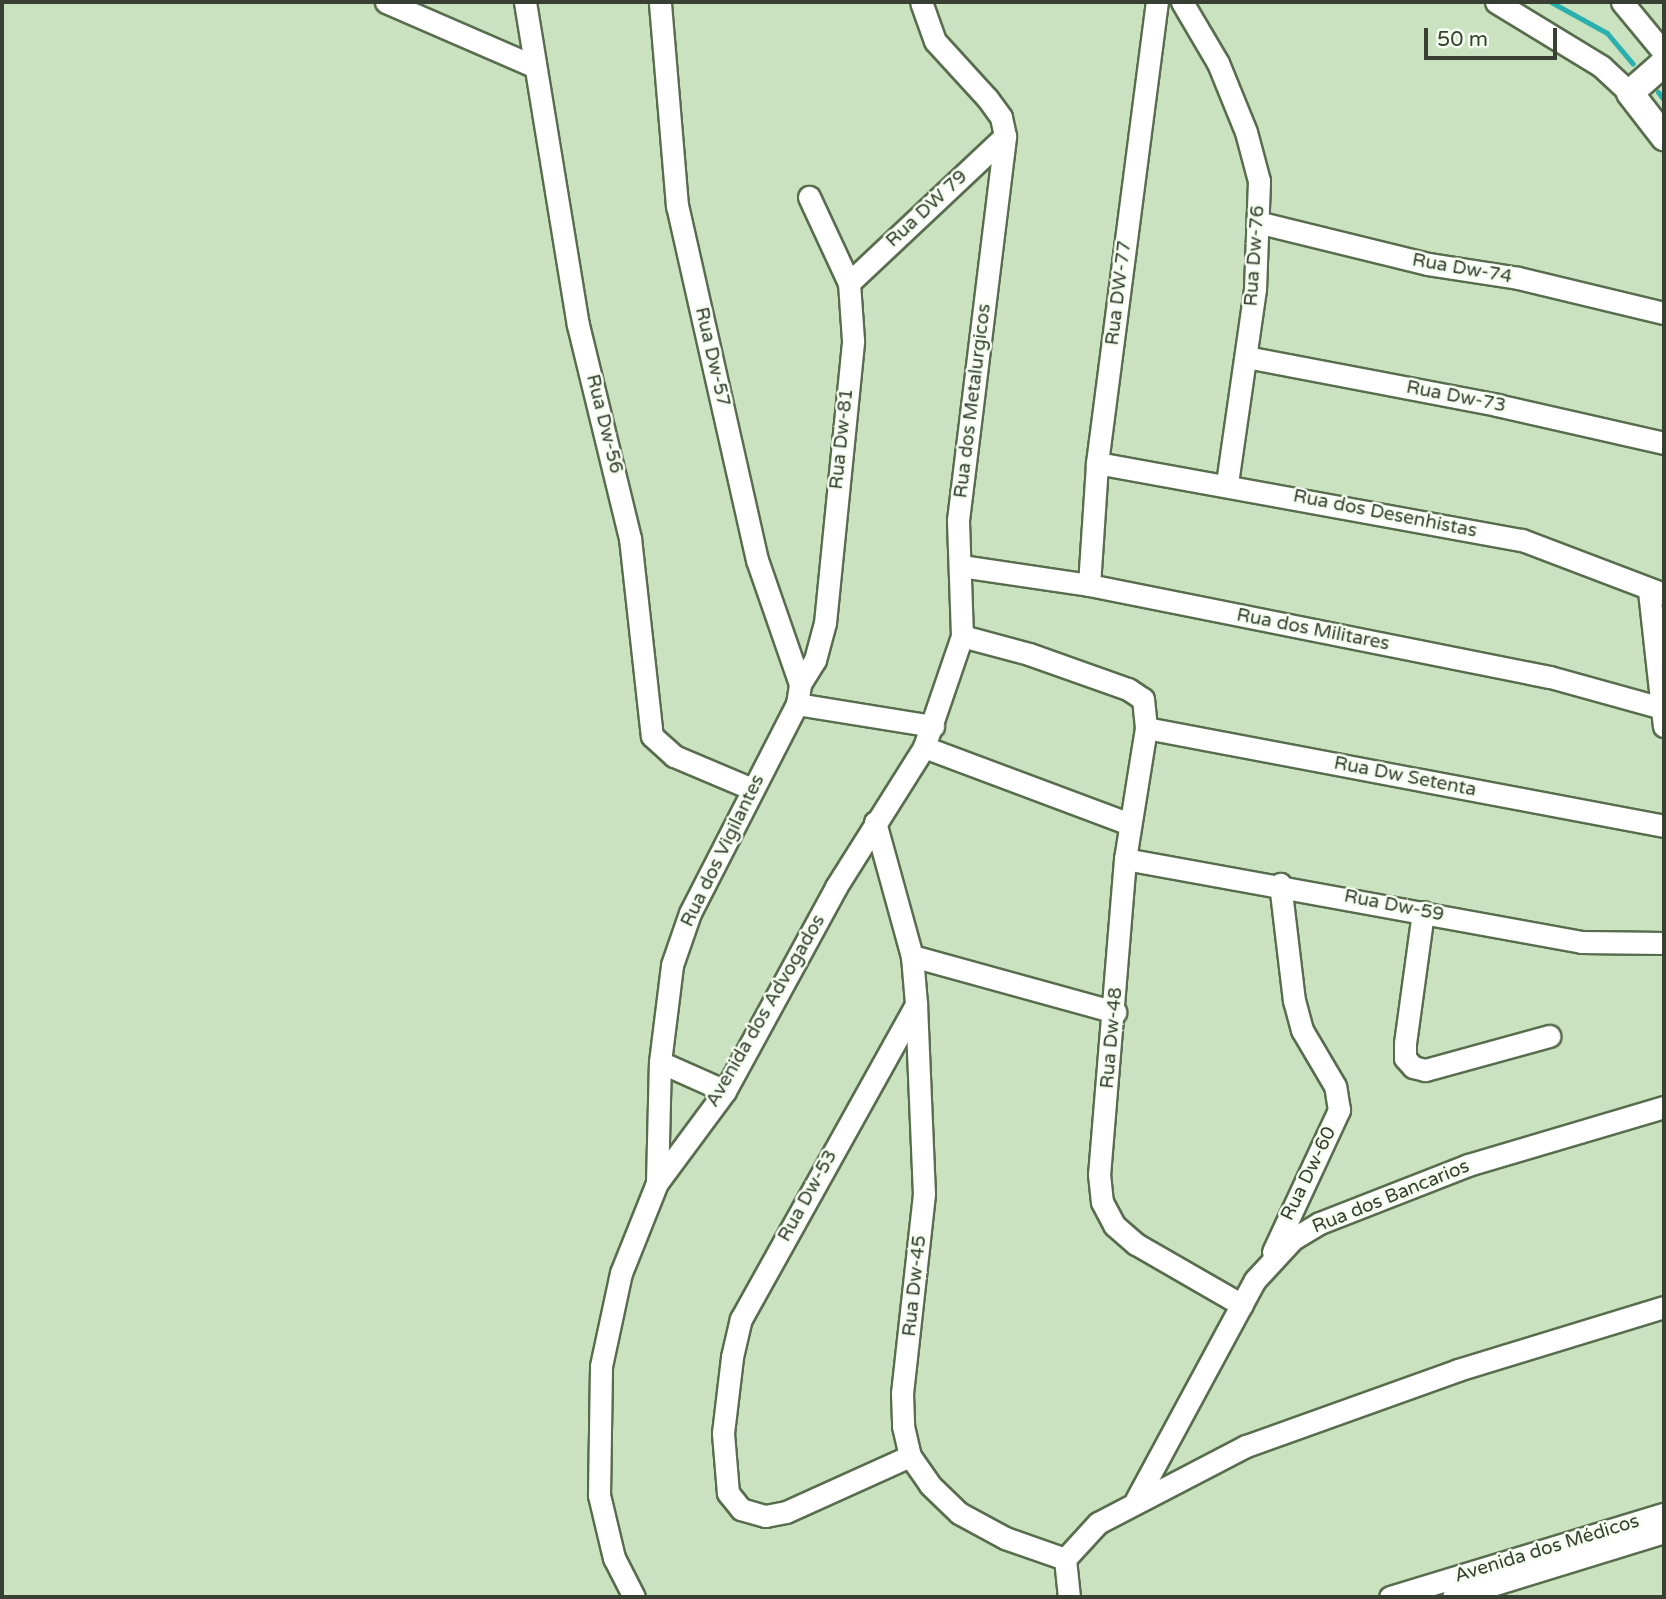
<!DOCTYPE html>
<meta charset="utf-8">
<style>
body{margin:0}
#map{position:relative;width:1666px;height:1599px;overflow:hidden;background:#cbe2c0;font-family:"Varela Round",sans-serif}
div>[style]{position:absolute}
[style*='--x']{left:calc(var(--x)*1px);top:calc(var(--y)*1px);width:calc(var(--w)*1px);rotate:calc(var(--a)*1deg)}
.stream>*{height:5px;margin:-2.5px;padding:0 2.5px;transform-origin:2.5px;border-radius:2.5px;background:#2bb0b0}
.roads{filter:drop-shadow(2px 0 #586d4e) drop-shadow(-2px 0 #586d4e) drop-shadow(0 2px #586d4e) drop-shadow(0 -2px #586d4e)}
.minor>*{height:21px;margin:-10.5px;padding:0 10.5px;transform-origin:10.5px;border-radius:10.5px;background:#fff}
.tertiary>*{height:26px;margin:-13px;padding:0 13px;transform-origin:13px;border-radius:13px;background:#fff}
span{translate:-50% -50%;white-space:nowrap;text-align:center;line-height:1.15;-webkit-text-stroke:5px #f5fef0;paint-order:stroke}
.street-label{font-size:19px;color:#374033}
.frame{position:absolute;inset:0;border:4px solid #374033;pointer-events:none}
.scale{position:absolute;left:1424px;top:28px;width:133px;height:32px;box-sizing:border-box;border:4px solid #374033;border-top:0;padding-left:9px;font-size:21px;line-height:24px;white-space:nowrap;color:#374033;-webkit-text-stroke:5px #f5fef0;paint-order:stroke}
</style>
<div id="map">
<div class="stream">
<i style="--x:1551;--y:2;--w:64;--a:29"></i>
<i style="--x:1607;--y:33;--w:40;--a:50"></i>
<i style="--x:1658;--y:92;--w:10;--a:53"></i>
</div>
<div class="roads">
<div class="minor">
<i style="--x:386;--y:2;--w:160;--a:23.5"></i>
<i style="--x:525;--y:2;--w:327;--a:80.7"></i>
<i style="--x:578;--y:325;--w:219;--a:76.3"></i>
<i style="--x:630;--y:538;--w:199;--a:83.7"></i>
<i style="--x:652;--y:736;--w:30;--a:42"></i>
<i style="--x:674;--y:756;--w:85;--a:22.9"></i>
<i style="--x:1182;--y:2;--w:71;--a:59.5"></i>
<i style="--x:1218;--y:63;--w:74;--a:67.9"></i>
<i style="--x:1246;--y:132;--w:51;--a:75.1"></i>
<i style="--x:1259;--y:181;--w:108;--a:92.1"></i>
<i style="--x:1255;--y:289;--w:197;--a:98.2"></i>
<i style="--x:1496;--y:2;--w:123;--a:31.4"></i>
<i style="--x:1601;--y:66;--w:40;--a:43"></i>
<i style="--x:1622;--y:2;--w:66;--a:50.5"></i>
<i style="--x:1261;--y:223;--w:172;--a:13.8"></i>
<i style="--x:1428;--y:264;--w:91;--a:8.8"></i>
<i style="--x:1518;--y:278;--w:150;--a:13.5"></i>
<i style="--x:849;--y:283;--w:214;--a:-43.3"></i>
<i style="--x:1246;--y:357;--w:256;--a:10.8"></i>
<i style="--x:1497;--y:405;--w:171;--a:12.8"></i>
<i style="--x:1097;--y:463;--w:432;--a:10.3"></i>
<i style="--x:1522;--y:540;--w:152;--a:20.8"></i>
<i style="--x:961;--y:566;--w:129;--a:8.4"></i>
<i style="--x:1089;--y:585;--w:470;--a:11.3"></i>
<i style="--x:1550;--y:677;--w:116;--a:15.5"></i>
<i style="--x:1089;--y:585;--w:122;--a:-86.2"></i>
<i style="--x:1097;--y:463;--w:465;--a:-82.6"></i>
<i style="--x:1649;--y:591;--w:136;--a:83.7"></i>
<i style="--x:962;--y:636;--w:69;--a:15"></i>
<i style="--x:1029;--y:654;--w:105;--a:19.5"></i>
<i style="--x:1128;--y:689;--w:18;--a:34"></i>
<i style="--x:1143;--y:699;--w:29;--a:84"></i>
<i style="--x:1146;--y:728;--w:133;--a:99.1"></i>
<i style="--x:1125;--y:859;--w:316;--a:94.7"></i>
<i style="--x:1099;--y:1174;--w:28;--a:84"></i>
<i style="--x:1102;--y:1202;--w:26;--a:62"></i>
<i style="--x:1114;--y:1225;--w:29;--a:41"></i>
<i style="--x:1136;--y:1244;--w:122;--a:29.9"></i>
<i style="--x:800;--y:684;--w:28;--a:-58"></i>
<i style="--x:815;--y:660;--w:38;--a:-75"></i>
<i style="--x:825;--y:623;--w:284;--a:-84.3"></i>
<i style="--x:853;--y:340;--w:57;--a:-94"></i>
<i style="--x:849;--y:283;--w:95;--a:-114.9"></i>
<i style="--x:797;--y:704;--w:138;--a:9.2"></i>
<i style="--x:1146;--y:728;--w:527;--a:10.71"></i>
<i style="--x:924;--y:747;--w:220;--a:20.5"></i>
<i style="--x:875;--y:822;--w:139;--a:74.6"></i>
<i style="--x:912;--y:956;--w:48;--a:85.2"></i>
<i style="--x:916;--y:1004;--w:190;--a:87.6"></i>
<i style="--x:924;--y:1194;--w:200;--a:96.3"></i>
<i style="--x:902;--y:1393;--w:33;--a:88"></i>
<i style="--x:903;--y:1426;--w:31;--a:77"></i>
<i style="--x:910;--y:1456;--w:35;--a:55"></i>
<i style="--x:930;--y:1485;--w:40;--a:44"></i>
<i style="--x:959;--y:1513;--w:52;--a:28.5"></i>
<i style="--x:1005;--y:1538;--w:64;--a:19.3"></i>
<i style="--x:1125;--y:859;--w:463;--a:10.3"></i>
<i style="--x:1581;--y:942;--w:83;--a:0.7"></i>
<i style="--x:1423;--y:912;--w:132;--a:97.8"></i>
<i style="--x:1405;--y:1043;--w:15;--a:90"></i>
<i style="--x:1405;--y:1058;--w:12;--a:48"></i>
<i style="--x:1413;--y:1067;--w:12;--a:14"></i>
<i style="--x:1425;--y:1070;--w:129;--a:-15.3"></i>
<i style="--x:912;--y:956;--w:211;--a:15.4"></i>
<i style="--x:660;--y:1062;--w:71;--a:24"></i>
<i style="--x:657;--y:1183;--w:121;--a:-88.6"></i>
<i style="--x:660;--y:1062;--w:98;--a:-82.9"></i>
<i style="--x:672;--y:965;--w:55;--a:-70.9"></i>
<i style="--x:690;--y:913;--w:235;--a:-62.9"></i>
<i style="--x:797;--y:704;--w:20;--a:-81"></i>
<i style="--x:800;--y:684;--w:131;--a:-109.1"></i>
<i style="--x:757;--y:560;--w:363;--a:-102.7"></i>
<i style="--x:677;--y:206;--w:205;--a:-94.8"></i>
<i style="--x:1273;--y:1252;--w:157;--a:-65.1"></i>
<i style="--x:1339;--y:1110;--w:24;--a:-99"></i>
<i style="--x:1335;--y:1086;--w:65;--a:-120.5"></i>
<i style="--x:1302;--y:1030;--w:30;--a:-105"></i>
<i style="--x:1294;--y:1001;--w:118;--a:-96.8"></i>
<i style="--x:910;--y:1456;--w:136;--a:155.7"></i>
<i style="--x:786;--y:1512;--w:21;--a:169"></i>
<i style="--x:765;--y:1516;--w:25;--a:-164"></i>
<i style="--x:741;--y:1509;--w:21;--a:-129"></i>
<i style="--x:728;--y:1493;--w:60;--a:-94.8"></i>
<i style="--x:723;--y:1433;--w:77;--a:-83.2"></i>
<i style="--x:732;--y:1357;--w:39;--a:-77"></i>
<i style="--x:741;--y:1319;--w:360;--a:-60.9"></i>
<i style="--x:1136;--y:1500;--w:250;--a:-61.6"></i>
<i style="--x:1255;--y:1280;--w:56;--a:-47.2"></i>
<i style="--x:1293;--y:1239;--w:31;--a:-31"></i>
<i style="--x:1320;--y:1223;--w:159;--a:-21.4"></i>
<i style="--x:1468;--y:1165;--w:204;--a:-16.5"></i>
<i style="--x:1065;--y:1559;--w:49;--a:-47.5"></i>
<i style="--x:1098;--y:1523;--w:167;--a:-27.5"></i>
<i style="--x:1246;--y:1446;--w:225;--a:-19.7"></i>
<i style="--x:1458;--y:1370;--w:215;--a:-17"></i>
<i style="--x:1065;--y:1559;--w:38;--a:84"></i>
<i style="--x:634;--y:1597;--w:44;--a:-117.1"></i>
<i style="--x:614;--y:1558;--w:65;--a:-103.4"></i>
<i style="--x:599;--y:1495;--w:129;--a:-89.1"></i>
<i style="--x:601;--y:1366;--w:95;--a:-77.9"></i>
<i style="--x:621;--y:1273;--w:97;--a:-68.2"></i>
<i style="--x:657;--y:1183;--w:114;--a:-53.5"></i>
<i style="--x:725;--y:1091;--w:232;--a:-61.4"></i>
<i style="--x:836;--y:887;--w:165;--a:-57.8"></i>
<i style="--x:924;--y:747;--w:117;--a:-71.1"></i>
<i style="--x:962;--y:636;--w:116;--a:-92"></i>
<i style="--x:958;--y:520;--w:387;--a:-83"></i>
<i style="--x:1005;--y:136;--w:19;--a:-102"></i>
<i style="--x:1001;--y:117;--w:24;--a:-126"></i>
<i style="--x:987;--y:98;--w:77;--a:-132.4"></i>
<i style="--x:935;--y:41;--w:41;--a:-109.7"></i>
<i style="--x:1390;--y:1597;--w:286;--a:-16.9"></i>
<i style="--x:1453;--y:1597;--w:221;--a:-17.1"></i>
</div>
<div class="tertiary">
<i style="--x:1664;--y:63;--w:45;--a:138.6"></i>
<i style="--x:1630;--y:93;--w:56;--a:52.3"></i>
</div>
</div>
<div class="street-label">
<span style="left:927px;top:209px;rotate:-43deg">Rua DW 79</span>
<span style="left:1255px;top:256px;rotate:-86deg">Rua Dw-76</span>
<span style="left:1462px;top:269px;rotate:10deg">Rua Dw-74</span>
<span style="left:1119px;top:293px;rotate:-83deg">Rua DW-77</span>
<span style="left:712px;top:357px;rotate:77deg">Rua Dw-57</span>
<span style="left:1456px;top:397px;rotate:11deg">Rua Dw-73</span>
<span style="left:973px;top:401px;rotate:-83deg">Rua dos Metalurgicos</span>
<span style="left:604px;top:424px;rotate:76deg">Rua Dw-56</span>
<span style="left:842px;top:439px;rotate:-84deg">Rua Dw-81</span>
<span style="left:1385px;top:514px;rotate:11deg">Rua dos Desenhistas</span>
<span style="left:1313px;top:630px;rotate:11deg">Rua dos Militares</span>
<span style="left:1405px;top:777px;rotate:11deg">Rua Dw Setenta</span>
<span style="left:723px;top:851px;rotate:-64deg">Rua dos Vigilantes</span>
<span style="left:1394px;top:906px;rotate:11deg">Rua Dw-59</span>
<span style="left:766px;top:1011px;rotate:-60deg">Avenida dos Advogados</span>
<span style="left:1112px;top:1038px;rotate:-85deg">Rua Dw-48</span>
<span style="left:1309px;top:1174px;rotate:-64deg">Rua Dw-60</span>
<span style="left:808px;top:1196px;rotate:-61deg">Rua Dw-53</span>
<span style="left:1391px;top:1197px;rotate:-22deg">Rua dos Bancarios</span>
<span style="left:915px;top:1286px;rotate:-84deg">Rua Dw-45</span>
<span style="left:1547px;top:1549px;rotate:-17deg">Avenida dos Médicos</span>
</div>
<div class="frame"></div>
<div class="scale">50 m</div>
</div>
